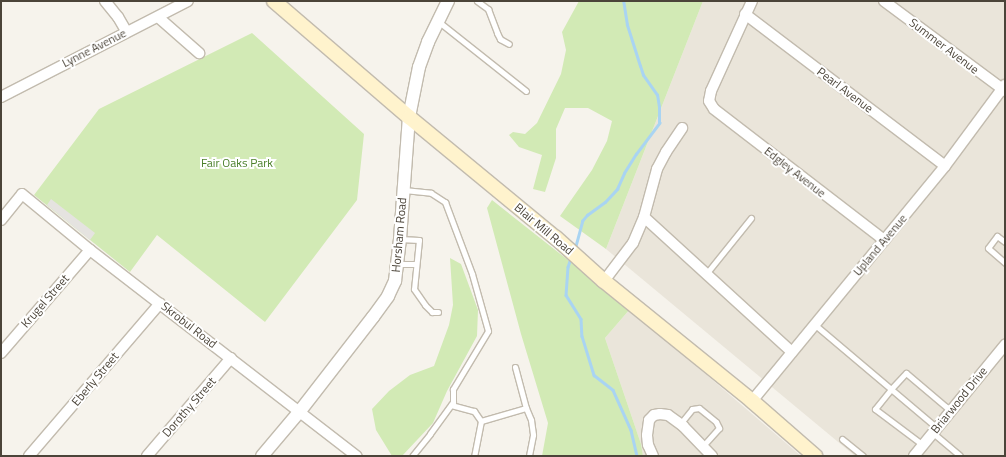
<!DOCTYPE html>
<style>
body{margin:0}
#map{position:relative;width:1006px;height:457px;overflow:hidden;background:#f6f3ec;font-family:"Titillium Web",sans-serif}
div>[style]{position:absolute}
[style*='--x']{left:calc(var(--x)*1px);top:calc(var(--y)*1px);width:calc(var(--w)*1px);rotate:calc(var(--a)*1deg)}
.residential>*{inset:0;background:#eae5da}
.green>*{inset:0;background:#d2eab5}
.parking>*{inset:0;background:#e5e3e0}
.stream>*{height:2.5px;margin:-1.25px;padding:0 1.25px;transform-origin:1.25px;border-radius:1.25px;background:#a9d4f2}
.roads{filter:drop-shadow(1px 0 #c2bbae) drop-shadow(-1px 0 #c2bbae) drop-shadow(0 1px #c2bbae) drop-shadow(0 -1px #c2bbae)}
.service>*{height:5px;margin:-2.5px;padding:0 2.5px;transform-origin:2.5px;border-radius:2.5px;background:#fff}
.minor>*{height:10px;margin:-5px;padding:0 5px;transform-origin:5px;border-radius:5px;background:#fff}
.tertiary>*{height:12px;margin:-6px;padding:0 6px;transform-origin:6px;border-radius:6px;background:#fff}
.secondary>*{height:14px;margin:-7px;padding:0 7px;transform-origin:7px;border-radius:7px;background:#fff3cd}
span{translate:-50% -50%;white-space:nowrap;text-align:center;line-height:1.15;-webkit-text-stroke:4px #fff;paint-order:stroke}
.street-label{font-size:12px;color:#4b4439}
.park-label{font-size:12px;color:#4a7f2a}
.frame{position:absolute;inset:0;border:2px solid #4b4439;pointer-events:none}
</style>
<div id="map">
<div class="residential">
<i style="clip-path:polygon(703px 1px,1005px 1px,1005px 456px,855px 456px,606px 249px)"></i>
<i style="clip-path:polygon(630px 309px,801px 456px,643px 456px,641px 444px,605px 338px)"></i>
</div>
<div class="green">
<i style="clip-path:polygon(579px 1px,703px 1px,606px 249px,560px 216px,592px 170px,607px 141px,612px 121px,588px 108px,565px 108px,556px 129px,556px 158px,545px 192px,533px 189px,542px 155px,519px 147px,509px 135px,513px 132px,525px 134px,537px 123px,561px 74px,566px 50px,562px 32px)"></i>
<i style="clip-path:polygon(252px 33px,364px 134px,357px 200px,265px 322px,157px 235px,130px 272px,34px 195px,99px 109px)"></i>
<i style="clip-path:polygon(492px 200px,630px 309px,605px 338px,641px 444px,643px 456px,542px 456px,548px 423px,521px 334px,487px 208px)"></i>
<i style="clip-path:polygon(450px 258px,461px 264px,478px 310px,477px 336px,447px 391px,433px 423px,402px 456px,392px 456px,376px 430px,372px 409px,389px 391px,410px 375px,434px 366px,449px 325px,453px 305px)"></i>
</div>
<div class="parking">
<i style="clip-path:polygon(51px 199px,95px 233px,90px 240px,47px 205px)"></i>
</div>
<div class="stream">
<i style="--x:575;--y:248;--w:28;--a:-75"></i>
<i style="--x:582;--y:221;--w:8;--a:-50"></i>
<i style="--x:587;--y:215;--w:22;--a:-36"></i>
<i style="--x:605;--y:202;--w:18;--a:-47"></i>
<i style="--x:617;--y:189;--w:17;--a:-66"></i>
<i style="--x:624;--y:173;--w:22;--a:-58"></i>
<i style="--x:636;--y:154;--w:39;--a:-53"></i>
<i style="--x:659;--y:123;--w:16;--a:-90"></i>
<i style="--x:659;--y:107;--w:12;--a:-99"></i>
<i style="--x:657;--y:95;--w:24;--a:-125"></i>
<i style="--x:643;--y:75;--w:9;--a:-108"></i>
<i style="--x:640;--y:66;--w:43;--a:-107.6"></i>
<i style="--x:627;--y:25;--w:24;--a:-99"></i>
<i style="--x:571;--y:258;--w:9;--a:108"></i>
<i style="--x:568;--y:267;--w:28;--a:94"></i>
<i style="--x:566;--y:295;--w:28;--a:58"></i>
<i style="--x:581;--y:319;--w:17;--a:87"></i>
<i style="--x:582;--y:336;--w:41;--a:72.9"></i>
<i style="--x:594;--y:375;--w:24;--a:38"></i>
<i style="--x:613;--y:390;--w:44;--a:65.8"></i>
<i style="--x:631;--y:430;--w:27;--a:77"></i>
</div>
<div class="roads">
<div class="service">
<i style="--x:477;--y:1;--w:14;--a:36"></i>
<i style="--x:488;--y:9;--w:26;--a:69"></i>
<i style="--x:497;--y:33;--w:7;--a:63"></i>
<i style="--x:500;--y:39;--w:10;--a:29"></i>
<i style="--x:439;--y:22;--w:111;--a:38.4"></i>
<i style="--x:404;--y:190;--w:27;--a:6"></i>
<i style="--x:431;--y:193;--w:17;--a:33"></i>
<i style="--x:445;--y:202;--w:77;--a:69.4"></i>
<i style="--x:472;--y:274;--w:59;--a:74.3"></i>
<i style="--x:488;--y:331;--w:68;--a:121.1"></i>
<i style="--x:453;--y:389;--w:13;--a:90"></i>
<i style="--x:453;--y:402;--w:39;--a:126"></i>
<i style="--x:430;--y:434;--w:28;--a:129"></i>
<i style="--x:400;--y:239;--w:19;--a:3"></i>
<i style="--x:419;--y:240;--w:49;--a:95.8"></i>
<i style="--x:414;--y:289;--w:19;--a:55"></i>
<i style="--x:425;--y:305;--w:10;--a:45"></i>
<i style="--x:432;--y:312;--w:6;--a:0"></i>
<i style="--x:1005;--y:242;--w:10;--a:-143"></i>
<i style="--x:997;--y:236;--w:15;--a:127"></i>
<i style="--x:988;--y:248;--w:23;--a:41"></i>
<i style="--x:397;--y:264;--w:19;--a:0"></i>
<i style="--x:706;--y:274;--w:72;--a:-51.2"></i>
<i style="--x:814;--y:324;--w:161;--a:40.2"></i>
<i style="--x:515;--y:367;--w:42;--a:75"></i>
<i style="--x:526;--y:408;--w:13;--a:67"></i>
<i style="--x:531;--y:420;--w:15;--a:82"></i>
<i style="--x:533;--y:435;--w:21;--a:101"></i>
<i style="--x:451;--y:405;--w:24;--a:15"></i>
<i style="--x:474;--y:411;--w:12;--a:55"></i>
<i style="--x:481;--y:421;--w:36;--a:101"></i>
<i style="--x:481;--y:421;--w:47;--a:-16.1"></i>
<i style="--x:680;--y:424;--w:19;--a:-51"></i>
<i style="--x:692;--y:409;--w:7;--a:-8"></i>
<i style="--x:699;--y:408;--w:22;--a:39"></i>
<i style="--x:716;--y:422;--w:7;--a:63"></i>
<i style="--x:719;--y:428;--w:24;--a:132"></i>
<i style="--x:933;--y:433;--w:35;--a:40"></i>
<i style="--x:842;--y:439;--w:27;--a:39"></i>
<i style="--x:923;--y:445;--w:60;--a:-143.1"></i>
<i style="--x:875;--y:409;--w:26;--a:-51"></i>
<i style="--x:891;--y:389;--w:22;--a:-47"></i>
<i style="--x:906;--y:373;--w:59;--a:40.2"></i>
</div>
<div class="minor">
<i style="--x:105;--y:1;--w:21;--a:51"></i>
<i style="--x:118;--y:17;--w:16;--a:60"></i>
<i style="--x:752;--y:1;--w:99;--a:114.5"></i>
<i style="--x:711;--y:91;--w:10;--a:101"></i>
<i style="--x:709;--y:101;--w:9;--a:58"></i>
<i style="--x:714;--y:109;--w:215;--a:37.6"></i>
<i style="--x:884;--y:1;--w:151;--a:36.6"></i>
<i style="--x:745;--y:14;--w:251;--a:37.2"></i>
<i style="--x:158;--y:17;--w:55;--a:41.3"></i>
<i style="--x:1;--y:97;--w:210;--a:-27.2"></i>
<i style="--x:644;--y:217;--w:200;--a:42.4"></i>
<i style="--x:1;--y:220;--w:33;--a:-51"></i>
<i style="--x:22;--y:194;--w:88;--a:39.5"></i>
<i style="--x:90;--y:250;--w:337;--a:37.7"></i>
<i style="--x:604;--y:281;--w:48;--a:-52.7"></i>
<i style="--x:633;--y:243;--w:28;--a:-67"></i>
<i style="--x:644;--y:217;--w:50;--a:-74.8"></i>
<i style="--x:657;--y:169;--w:19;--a:-62"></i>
<i style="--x:666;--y:152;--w:29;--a:-56"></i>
<i style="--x:1;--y:353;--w:136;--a:-49.2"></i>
<i style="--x:752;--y:401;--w:304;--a:-50.6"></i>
<i style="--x:945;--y:166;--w:101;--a:-53.5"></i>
<i style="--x:29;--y:456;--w:201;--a:-49.4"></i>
<i style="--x:147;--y:456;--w:129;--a:-49.4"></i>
<i style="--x:653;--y:456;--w:12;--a:-114"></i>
<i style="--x:648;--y:445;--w:10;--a:-96"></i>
<i style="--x:647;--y:435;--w:15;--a:-82"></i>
<i style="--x:649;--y:420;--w:7;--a:-45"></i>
<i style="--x:654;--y:415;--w:6;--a:-9"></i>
<i style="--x:660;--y:414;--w:8;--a:7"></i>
<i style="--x:668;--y:415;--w:19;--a:36"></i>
<i style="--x:683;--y:426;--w:42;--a:46"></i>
<i style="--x:914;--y:456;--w:144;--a:-50.7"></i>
</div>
<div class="tertiary">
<i style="--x:262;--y:456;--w:59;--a:-49.8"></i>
<i style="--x:300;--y:411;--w:119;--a:-52.2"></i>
<i style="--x:373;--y:317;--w:26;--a:-54"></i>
<i style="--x:388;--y:296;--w:17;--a:-65"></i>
<i style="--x:395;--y:281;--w:42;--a:-83.2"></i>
<i style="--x:400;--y:239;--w:122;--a:-85.8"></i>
<i style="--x:409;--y:117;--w:51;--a:-78.7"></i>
<i style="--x:419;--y:67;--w:27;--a:-70"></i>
<i style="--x:428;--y:42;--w:46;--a:-64"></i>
</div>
<div class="secondary">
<i style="--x:274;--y:1;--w:178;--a:40.7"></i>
<i style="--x:409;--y:117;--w:190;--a:39.5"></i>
<i style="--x:556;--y:238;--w:64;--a:41.9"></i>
<i style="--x:604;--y:281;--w:191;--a:39"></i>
<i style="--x:752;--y:401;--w:84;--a:41.1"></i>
</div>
</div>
<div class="street-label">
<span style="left:944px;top:46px;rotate:37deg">Summer Avenue</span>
<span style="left:94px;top:48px;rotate:-27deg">Lynne Avenue</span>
<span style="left:845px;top:90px;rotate:37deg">Pearl Avenue</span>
<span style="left:795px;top:172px;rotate:38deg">Edgley Avenue</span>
<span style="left:544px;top:229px;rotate:40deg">Blair Mill Road</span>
<span style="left:399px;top:235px;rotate:-85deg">Horsham Road</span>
<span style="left:880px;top:245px;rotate:-50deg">Upland Avenue</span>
<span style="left:45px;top:301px;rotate:-49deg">Krugel Street</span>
<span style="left:189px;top:325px;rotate:38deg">Skrobul Road</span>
<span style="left:95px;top:379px;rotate:-50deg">Eberly Street</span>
<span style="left:959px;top:400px;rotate:-51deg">Briarwood Drive</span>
<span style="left:189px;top:407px;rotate:-49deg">Dorothy Street</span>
</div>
<div class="park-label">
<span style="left:237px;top:163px">Fair Oaks Park</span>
</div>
<div class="frame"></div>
</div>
